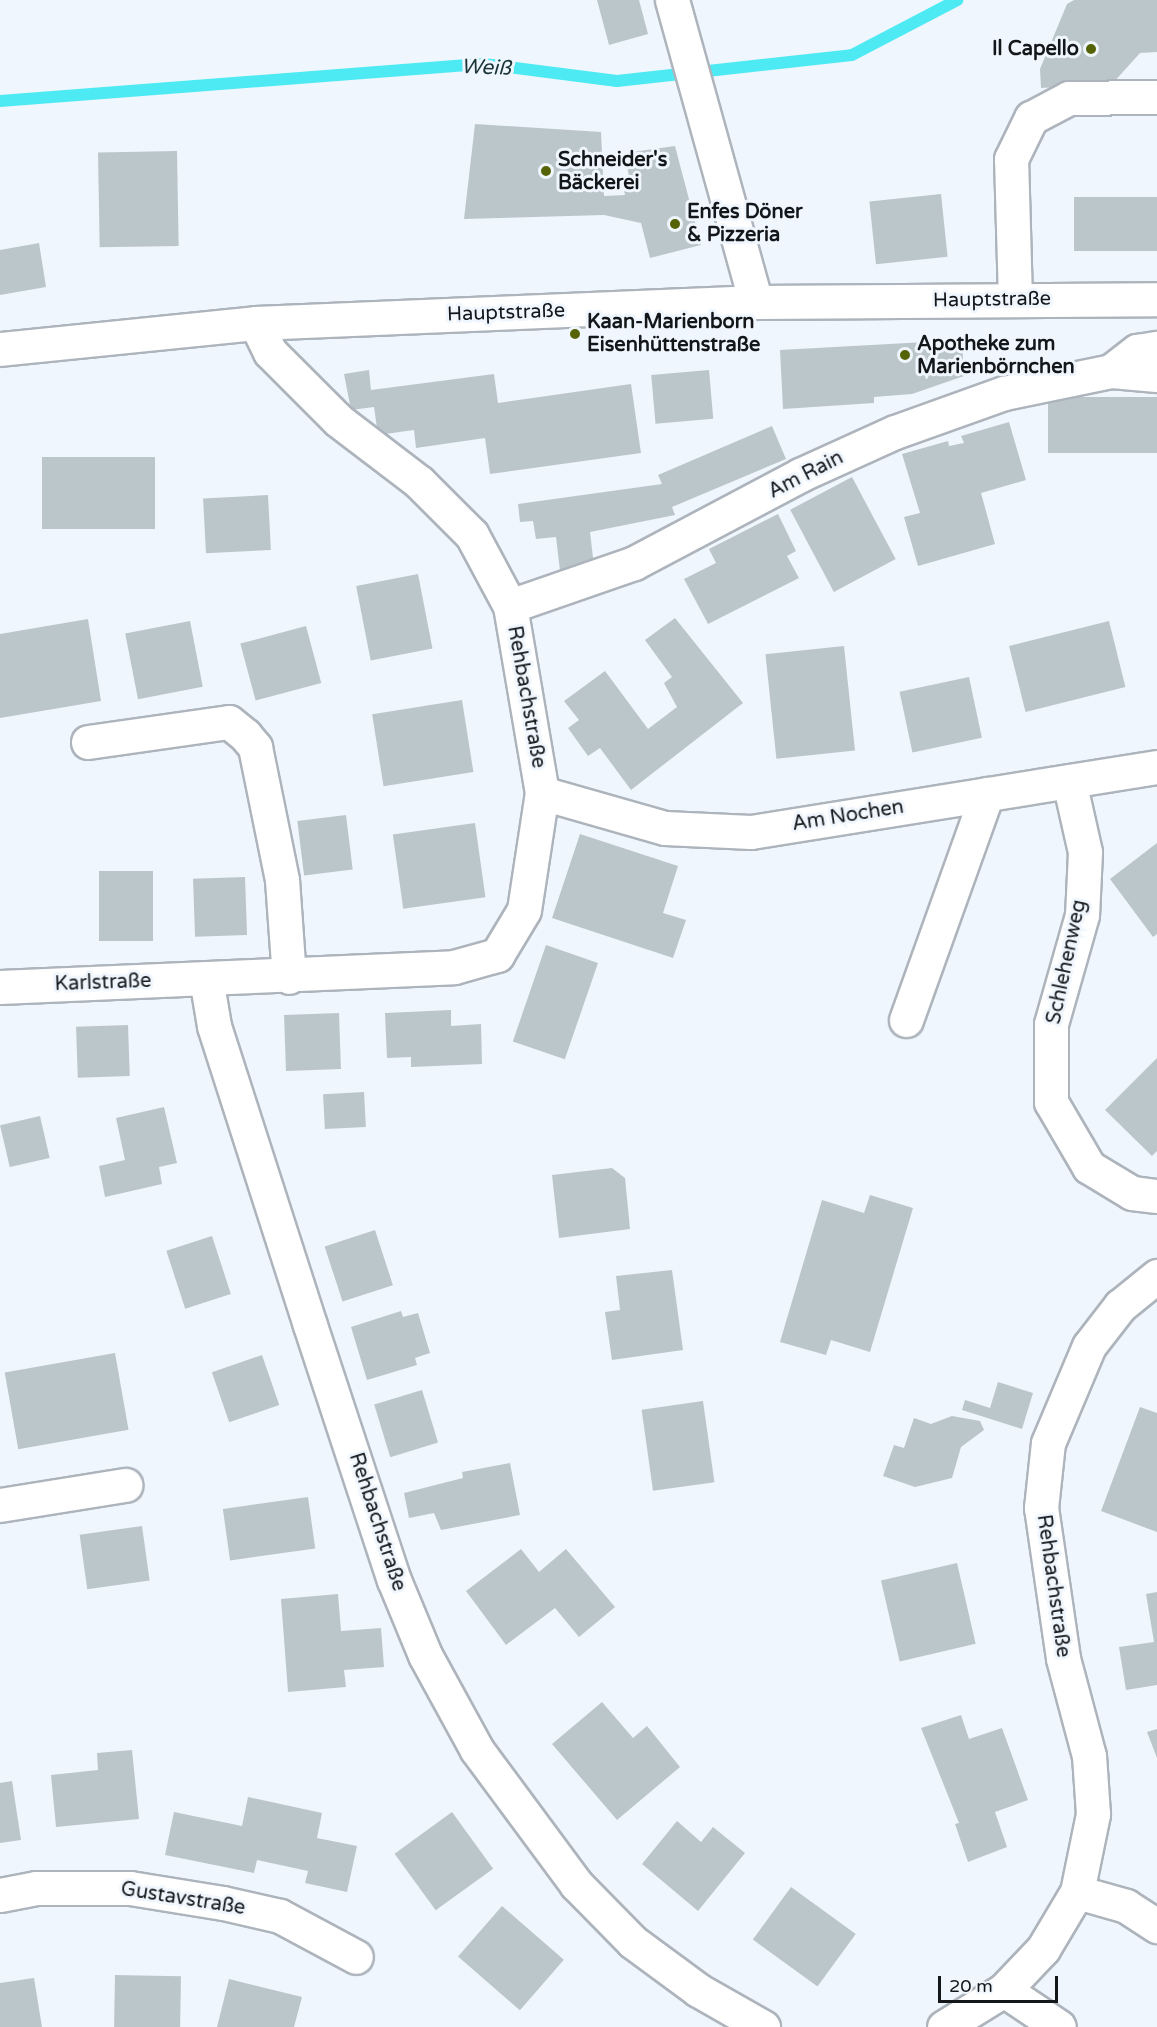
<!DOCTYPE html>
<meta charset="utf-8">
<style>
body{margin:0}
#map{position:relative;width:1157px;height:2027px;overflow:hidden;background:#f0f6fd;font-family:"Varela Round",sans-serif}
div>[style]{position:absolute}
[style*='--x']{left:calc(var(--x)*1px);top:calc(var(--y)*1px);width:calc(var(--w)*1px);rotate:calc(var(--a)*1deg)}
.stream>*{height:12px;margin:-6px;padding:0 6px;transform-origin:6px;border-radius:6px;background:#4deaf4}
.building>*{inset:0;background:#bbc6cb;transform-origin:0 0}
.roads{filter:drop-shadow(2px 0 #adb4bc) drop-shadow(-2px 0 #adb4bc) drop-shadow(0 2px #adb4bc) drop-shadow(0 -2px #adb4bc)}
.minor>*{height:33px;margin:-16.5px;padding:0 16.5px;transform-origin:16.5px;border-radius:16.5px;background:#fff}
.major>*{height:33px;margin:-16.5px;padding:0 16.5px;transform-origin:16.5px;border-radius:16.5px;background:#fff}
.dots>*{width:16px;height:16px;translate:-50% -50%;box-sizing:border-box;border:3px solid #f0f6fd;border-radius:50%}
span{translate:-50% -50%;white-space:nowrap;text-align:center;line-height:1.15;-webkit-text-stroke:6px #f0f6fd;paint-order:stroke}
.poi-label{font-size:20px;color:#14171a;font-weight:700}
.right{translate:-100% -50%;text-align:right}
.left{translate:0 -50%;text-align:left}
.street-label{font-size:20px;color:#14171a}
.water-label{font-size:21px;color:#1c3637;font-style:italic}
.scale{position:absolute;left:938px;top:1976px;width:120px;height:27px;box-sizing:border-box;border:3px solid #14171a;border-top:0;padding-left:8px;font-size:18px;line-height:21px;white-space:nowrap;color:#14171a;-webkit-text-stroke:4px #f0f6fd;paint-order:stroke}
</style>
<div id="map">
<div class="stream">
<i style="--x:0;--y:101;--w:485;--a:-4.4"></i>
<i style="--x:484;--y:64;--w:134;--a:7.3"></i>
<i style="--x:617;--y:81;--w:236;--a:-6.3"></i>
<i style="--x:852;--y:55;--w:119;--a:-27.6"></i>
</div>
<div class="building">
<i style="clip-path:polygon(597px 0,639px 0,648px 34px,609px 45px)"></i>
<i style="clip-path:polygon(1074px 0,1157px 0,1157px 52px,1140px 53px,1112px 84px,1041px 88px,1040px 69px,1067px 4px)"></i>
<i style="clip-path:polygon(475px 124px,601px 132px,604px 196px,625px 195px,623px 185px,630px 183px,625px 153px,675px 146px,701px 245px,650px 258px,641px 223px,604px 215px,464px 219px)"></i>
<i style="left:177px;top:151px;width:95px;height:79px;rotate:89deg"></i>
<i style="left:941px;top:194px;width:63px;height:72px;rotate:84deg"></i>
<i style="left:1074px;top:197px;width:83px;height:54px"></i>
<i style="clip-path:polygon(39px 243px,46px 287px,0 295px,0 250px)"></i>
<i style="clip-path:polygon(962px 340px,964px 376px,912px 394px,874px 397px,874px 403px,783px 409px,780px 350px)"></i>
<i style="clip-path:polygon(369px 370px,371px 390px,494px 374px,498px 403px,631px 384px,641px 453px,490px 474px,485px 438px,416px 448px,414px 430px,378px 435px,374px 407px,351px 410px,344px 374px)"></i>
<i style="left:709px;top:370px;width:49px;height:58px;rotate:85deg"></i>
<i style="left:1157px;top:397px;width:56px;height:109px;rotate:90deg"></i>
<i style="clip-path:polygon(1009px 422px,1026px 480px,981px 493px,995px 544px,918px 566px,904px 517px,920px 513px,902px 454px,948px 441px,949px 446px,964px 443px,961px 436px)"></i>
<i style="clip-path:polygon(772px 426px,786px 459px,672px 507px,675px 515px,590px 532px,594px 566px,560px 571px,556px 537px,536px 539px,533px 521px,520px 522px,518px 504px,662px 484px,658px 475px)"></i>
<i style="left:155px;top:457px;width:72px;height:113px;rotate:90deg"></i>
<i style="left:852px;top:477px;width:93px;height:70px;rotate:62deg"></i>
<i style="left:268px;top:495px;width:55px;height:65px;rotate:87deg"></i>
<i style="clip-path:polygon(778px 514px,796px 551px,787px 556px,799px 578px,708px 624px,684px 579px,716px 563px,709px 549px)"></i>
<i style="left:418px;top:574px;width:76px;height:63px;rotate:79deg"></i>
<i style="clip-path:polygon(675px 618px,743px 703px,631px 790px,600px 748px,588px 756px,568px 728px,579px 720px,564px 701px,605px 671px,648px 729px,677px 707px,664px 683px,672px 677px,645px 640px)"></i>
<i style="clip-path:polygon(88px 619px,101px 701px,0 718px,0 634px)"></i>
<i style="left:190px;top:621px;width:67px;height:66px;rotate:79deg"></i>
<i style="left:1109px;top:621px;width:68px;height:103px;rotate:76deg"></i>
<i style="left:306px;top:626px;width:59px;height:68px;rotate:75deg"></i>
<i style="left:844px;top:646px;width:105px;height:79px;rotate:84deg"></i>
<i style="left:969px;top:677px;width:62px;height:71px;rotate:78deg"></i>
<i style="left:462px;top:700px;width:73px;height:91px;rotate:81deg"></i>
<i style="left:346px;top:815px;width:55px;height:49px;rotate:83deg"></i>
<i style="left:475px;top:823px;width:75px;height:83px;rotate:82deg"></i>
<i style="clip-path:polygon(580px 834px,678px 866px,663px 913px,686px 920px,673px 958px,552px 918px)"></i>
<i style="clip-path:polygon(1157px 843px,1157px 934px,1153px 937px,1110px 879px)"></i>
<i style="left:99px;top:871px;width:54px;height:70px"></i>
<i style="left:245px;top:877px;width:58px;height:52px;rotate:88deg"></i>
<i style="left:546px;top:945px;width:55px;height:102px;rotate:19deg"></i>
<i style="clip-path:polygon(451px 1010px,451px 1026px,481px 1024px,482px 1064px,411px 1067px,411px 1057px,387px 1058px,385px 1013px)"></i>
<i style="left:339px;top:1013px;width:56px;height:55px;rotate:88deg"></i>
<i style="left:128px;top:1025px;width:51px;height:52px;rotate:88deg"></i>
<i style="clip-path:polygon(1157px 1058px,1157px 1151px,1152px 1156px,1105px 1110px)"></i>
<i style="left:364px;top:1092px;width:35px;height:41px;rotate:87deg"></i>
<i style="clip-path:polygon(164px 1107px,177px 1163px,159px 1167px,162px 1184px,105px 1197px,99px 1166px,125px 1160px,116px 1118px)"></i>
<i style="left:40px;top:1116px;width:43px;height:41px;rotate:77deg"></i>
<i style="clip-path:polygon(612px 1168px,625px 1178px,630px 1229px,559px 1238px,552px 1175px)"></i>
<i style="clip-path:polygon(870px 1195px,913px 1208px,870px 1352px,831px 1340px,826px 1355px,780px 1342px,822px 1200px,864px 1213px)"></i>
<i style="left:375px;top:1230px;width:58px;height:53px;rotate:72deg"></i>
<i style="left:212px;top:1236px;width:61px;height:48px;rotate:72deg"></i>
<i style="clip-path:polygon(672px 1270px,683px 1350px,612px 1360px,605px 1312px,620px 1310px,616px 1276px)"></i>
<i style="clip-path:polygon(401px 1311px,403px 1317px,418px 1313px,430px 1353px,415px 1358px,417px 1365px,367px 1380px,351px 1327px)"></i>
<i style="left:115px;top:1353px;width:78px;height:112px;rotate:80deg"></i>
<i style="left:262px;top:1355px;width:53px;height:53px;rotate:71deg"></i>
<i style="clip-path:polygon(998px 1382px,1033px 1393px,1022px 1429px,962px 1410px,965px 1400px,990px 1408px)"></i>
<i style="left:422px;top:1390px;width:55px;height:50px;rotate:73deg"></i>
<i style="left:703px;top:1401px;width:82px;height:62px;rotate:82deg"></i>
<i style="clip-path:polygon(1140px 1407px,1157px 1413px,1157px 1532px,1101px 1511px)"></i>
<i style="clip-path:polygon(952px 1416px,980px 1421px,984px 1430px,961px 1447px,952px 1478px,915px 1487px,883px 1476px,894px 1445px,904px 1448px,914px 1418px,931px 1424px)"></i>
<i style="clip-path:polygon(510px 1463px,520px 1515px,441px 1530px,434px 1513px,409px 1518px,404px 1493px,463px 1478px,462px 1472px)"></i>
<i style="left:308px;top:1497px;width:52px;height:86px;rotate:82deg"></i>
<i style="left:142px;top:1526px;width:55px;height:63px;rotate:82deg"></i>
<i style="clip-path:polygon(521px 1549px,539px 1572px,566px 1549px,615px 1607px,579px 1637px,555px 1608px,506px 1645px,466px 1591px)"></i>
<i style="left:957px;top:1563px;width:83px;height:78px;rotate:77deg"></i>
<i style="clip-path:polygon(1157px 1592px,1157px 1685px,1126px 1690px,1119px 1647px,1154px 1642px,1146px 1594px)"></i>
<i style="clip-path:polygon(338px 1594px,341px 1631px,381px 1628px,384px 1667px,344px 1670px,346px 1687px,288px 1692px,281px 1599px)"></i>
<i style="clip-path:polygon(602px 1702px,633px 1738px,647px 1726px,680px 1767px,617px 1820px,552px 1744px)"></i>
<i style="clip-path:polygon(961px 1715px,969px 1739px,1002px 1728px,1028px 1800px,995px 1812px,1007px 1847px,968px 1862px,955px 1824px,959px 1823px,921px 1728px)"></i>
<i style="clip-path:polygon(1157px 1729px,1157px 1758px,1147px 1732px)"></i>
<i style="clip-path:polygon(132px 1750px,139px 1819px,56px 1827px,51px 1775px,98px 1770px,97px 1753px)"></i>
<i style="clip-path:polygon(12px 1781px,21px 1840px,0 1843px,0 1783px)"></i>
<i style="clip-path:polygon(248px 1797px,322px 1813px,317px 1838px,357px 1846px,347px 1892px,305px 1883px,308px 1871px,257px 1860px,254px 1873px,165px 1855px,174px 1812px,242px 1826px)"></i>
<i style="left:452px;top:1812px;width:70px;height:71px;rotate:54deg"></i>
<i style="clip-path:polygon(677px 1821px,701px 1842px,713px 1827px,745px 1853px,698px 1911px,642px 1864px)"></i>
<i style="left:791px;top:1887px;width:80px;height:65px;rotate:36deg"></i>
<i style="left:502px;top:1906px;width:82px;height:67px;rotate:41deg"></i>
<i style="left:115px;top:1975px;width:66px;height:52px;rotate:1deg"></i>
<i style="clip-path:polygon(34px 1978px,42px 2027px,0 2027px,0 1983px)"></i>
<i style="clip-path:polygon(229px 1979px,302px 1997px,294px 2027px,217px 2027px)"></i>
</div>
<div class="roads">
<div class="minor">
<i style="--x:672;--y:0;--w:313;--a:74.5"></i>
<i style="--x:1015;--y:300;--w:141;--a:-91.6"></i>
<i style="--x:1011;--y:159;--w:46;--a:-64"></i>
<i style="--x:1031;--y:118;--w:43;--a:-27.8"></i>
<i style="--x:1069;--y:98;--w:88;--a:-0.7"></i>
<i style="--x:1111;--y:371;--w:46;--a:5"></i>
<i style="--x:510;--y:606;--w:131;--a:-19.1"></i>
<i style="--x:634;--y:563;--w:188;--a:-27.9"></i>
<i style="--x:800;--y:475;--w:104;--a:-24.4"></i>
<i style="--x:895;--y:432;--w:116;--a:-19.7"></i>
<i style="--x:1004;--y:393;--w:109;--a:-11.6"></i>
<i style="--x:1111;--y:371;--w:33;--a:-38"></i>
<i style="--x:1137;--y:351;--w:20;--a:-9"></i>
<i style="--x:88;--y:742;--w:142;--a:-8.1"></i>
<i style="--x:229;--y:722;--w:21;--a:39"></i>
<i style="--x:245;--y:735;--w:16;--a:50"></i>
<i style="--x:255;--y:747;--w:136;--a:78.5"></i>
<i style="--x:282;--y:880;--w:97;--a:85.9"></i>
<i style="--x:1069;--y:781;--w:73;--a:77.3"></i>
<i style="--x:1085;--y:852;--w:63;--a:92.7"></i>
<i style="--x:1082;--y:915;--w:113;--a:105.9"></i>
<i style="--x:1051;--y:1024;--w:78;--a:90"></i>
<i style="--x:1051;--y:1102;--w:75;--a:59.7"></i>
<i style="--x:1089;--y:1167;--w:50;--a:31.2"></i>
<i style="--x:1132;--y:1193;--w:25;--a:7"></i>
<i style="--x:542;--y:793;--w:128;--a:15.9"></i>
<i style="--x:665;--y:828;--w:86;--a:2.7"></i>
<i style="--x:751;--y:832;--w:411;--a:-9.1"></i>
<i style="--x:206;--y:978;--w:49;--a:80.5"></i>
<i style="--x:214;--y:1026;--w:314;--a:72.2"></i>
<i style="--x:310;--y:1325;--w:268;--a:71.8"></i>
<i style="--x:394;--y:1580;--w:81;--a:67.5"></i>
<i style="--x:425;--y:1655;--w:108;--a:61.3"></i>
<i style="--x:477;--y:1750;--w:167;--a:53.5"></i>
<i style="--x:576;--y:1884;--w:81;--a:45.5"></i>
<i style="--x:633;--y:1942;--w:81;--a:36.4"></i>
<i style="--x:698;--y:1990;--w:75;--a:29.6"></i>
<i style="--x:0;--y:987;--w:454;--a:-2.5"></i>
<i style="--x:454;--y:967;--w:45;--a:-15.6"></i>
<i style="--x:497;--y:955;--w:52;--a:-59"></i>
<i style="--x:524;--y:910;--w:118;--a:-81.3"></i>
<i style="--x:542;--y:793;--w:190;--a:-99.7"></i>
<i style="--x:510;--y:606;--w:81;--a:-118.2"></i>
<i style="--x:472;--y:535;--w:75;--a:-135"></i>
<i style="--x:419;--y:482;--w:102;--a:-142.6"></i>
<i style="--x:338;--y:420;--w:96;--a:-135"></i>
<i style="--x:270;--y:352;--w:32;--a:-116"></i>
<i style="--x:906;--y:1020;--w:240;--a:-70.3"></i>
<i style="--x:0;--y:1505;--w:127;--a:-9.1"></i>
<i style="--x:1077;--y:1892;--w:51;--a:15.9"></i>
<i style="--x:1126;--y:1906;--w:37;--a:33"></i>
<i style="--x:0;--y:1895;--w:37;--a:-11"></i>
<i style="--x:36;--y:1888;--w:94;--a:0"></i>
<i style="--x:130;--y:1888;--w:94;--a:9.2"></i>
<i style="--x:223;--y:1903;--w:58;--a:12.8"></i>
<i style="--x:280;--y:1916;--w:86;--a:28.3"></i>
<i style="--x:1004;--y:1990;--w:66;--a:33.9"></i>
<i style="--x:944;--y:2027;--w:70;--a:-31.7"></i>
<i style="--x:1004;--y:1990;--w:57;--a:-46.4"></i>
<i style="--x:1043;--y:1949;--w:66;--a:-59.2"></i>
<i style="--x:1077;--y:1892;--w:80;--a:-78.4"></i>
<i style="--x:1093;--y:1814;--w:58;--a:-93.9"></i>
<i style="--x:1089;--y:1756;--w:101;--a:-104.9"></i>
<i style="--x:1063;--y:1658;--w:152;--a:-98.3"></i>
<i style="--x:1041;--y:1508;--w:65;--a:-83.9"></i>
<i style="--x:1048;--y:1443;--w:105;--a:-67.1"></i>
<i style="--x:1089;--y:1346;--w:51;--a:-52.2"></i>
<i style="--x:1120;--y:1306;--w:48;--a:-39"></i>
</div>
<div class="major">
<i style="--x:0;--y:349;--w:257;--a:-5.8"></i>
<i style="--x:256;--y:323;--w:500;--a:-2.41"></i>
<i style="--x:756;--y:302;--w:401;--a:-0.4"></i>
</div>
</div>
<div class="dots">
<i style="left:1091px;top:49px;background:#556306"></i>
<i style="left:546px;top:171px;background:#556306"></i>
<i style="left:675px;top:224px;background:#556306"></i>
<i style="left:575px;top:334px;background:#556306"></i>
<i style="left:905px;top:355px;background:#556306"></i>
</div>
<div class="poi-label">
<span class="right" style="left:1079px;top:49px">Il Capello</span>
<span class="left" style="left:558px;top:172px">Schneider's<br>Bäckerei</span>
<span class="left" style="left:687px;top:224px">Enfes Döner<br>&amp; Pizzeria</span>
<span class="left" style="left:587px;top:334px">Kaan-Marienborn<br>Eisenhüttenstraße</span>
<span class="left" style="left:917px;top:356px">Apotheke zum<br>Marienbörnchen</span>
</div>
<div class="street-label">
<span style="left:992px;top:300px;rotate:-1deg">Hauptstraße</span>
<span style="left:506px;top:313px;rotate:-2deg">Hauptstraße</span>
<span style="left:806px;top:475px;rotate:-27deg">Am Rain</span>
<span style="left:526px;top:697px;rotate:80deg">Rehbachstraße</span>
<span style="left:848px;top:816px;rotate:-9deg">Am Nochen</span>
<span style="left:1067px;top:962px;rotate:-78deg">Schlehenweg</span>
<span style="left:103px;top:983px;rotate:-2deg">Karlstraße</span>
<span style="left:377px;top:1522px;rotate:72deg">Rehbachstraße</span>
<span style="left:1053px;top:1586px;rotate:82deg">Rehbachstraße</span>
<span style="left:183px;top:1899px;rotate:9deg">Gustavstraße</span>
</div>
<div class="water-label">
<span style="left:486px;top:68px;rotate:2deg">Weiß</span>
</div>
<div class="scale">20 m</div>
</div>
